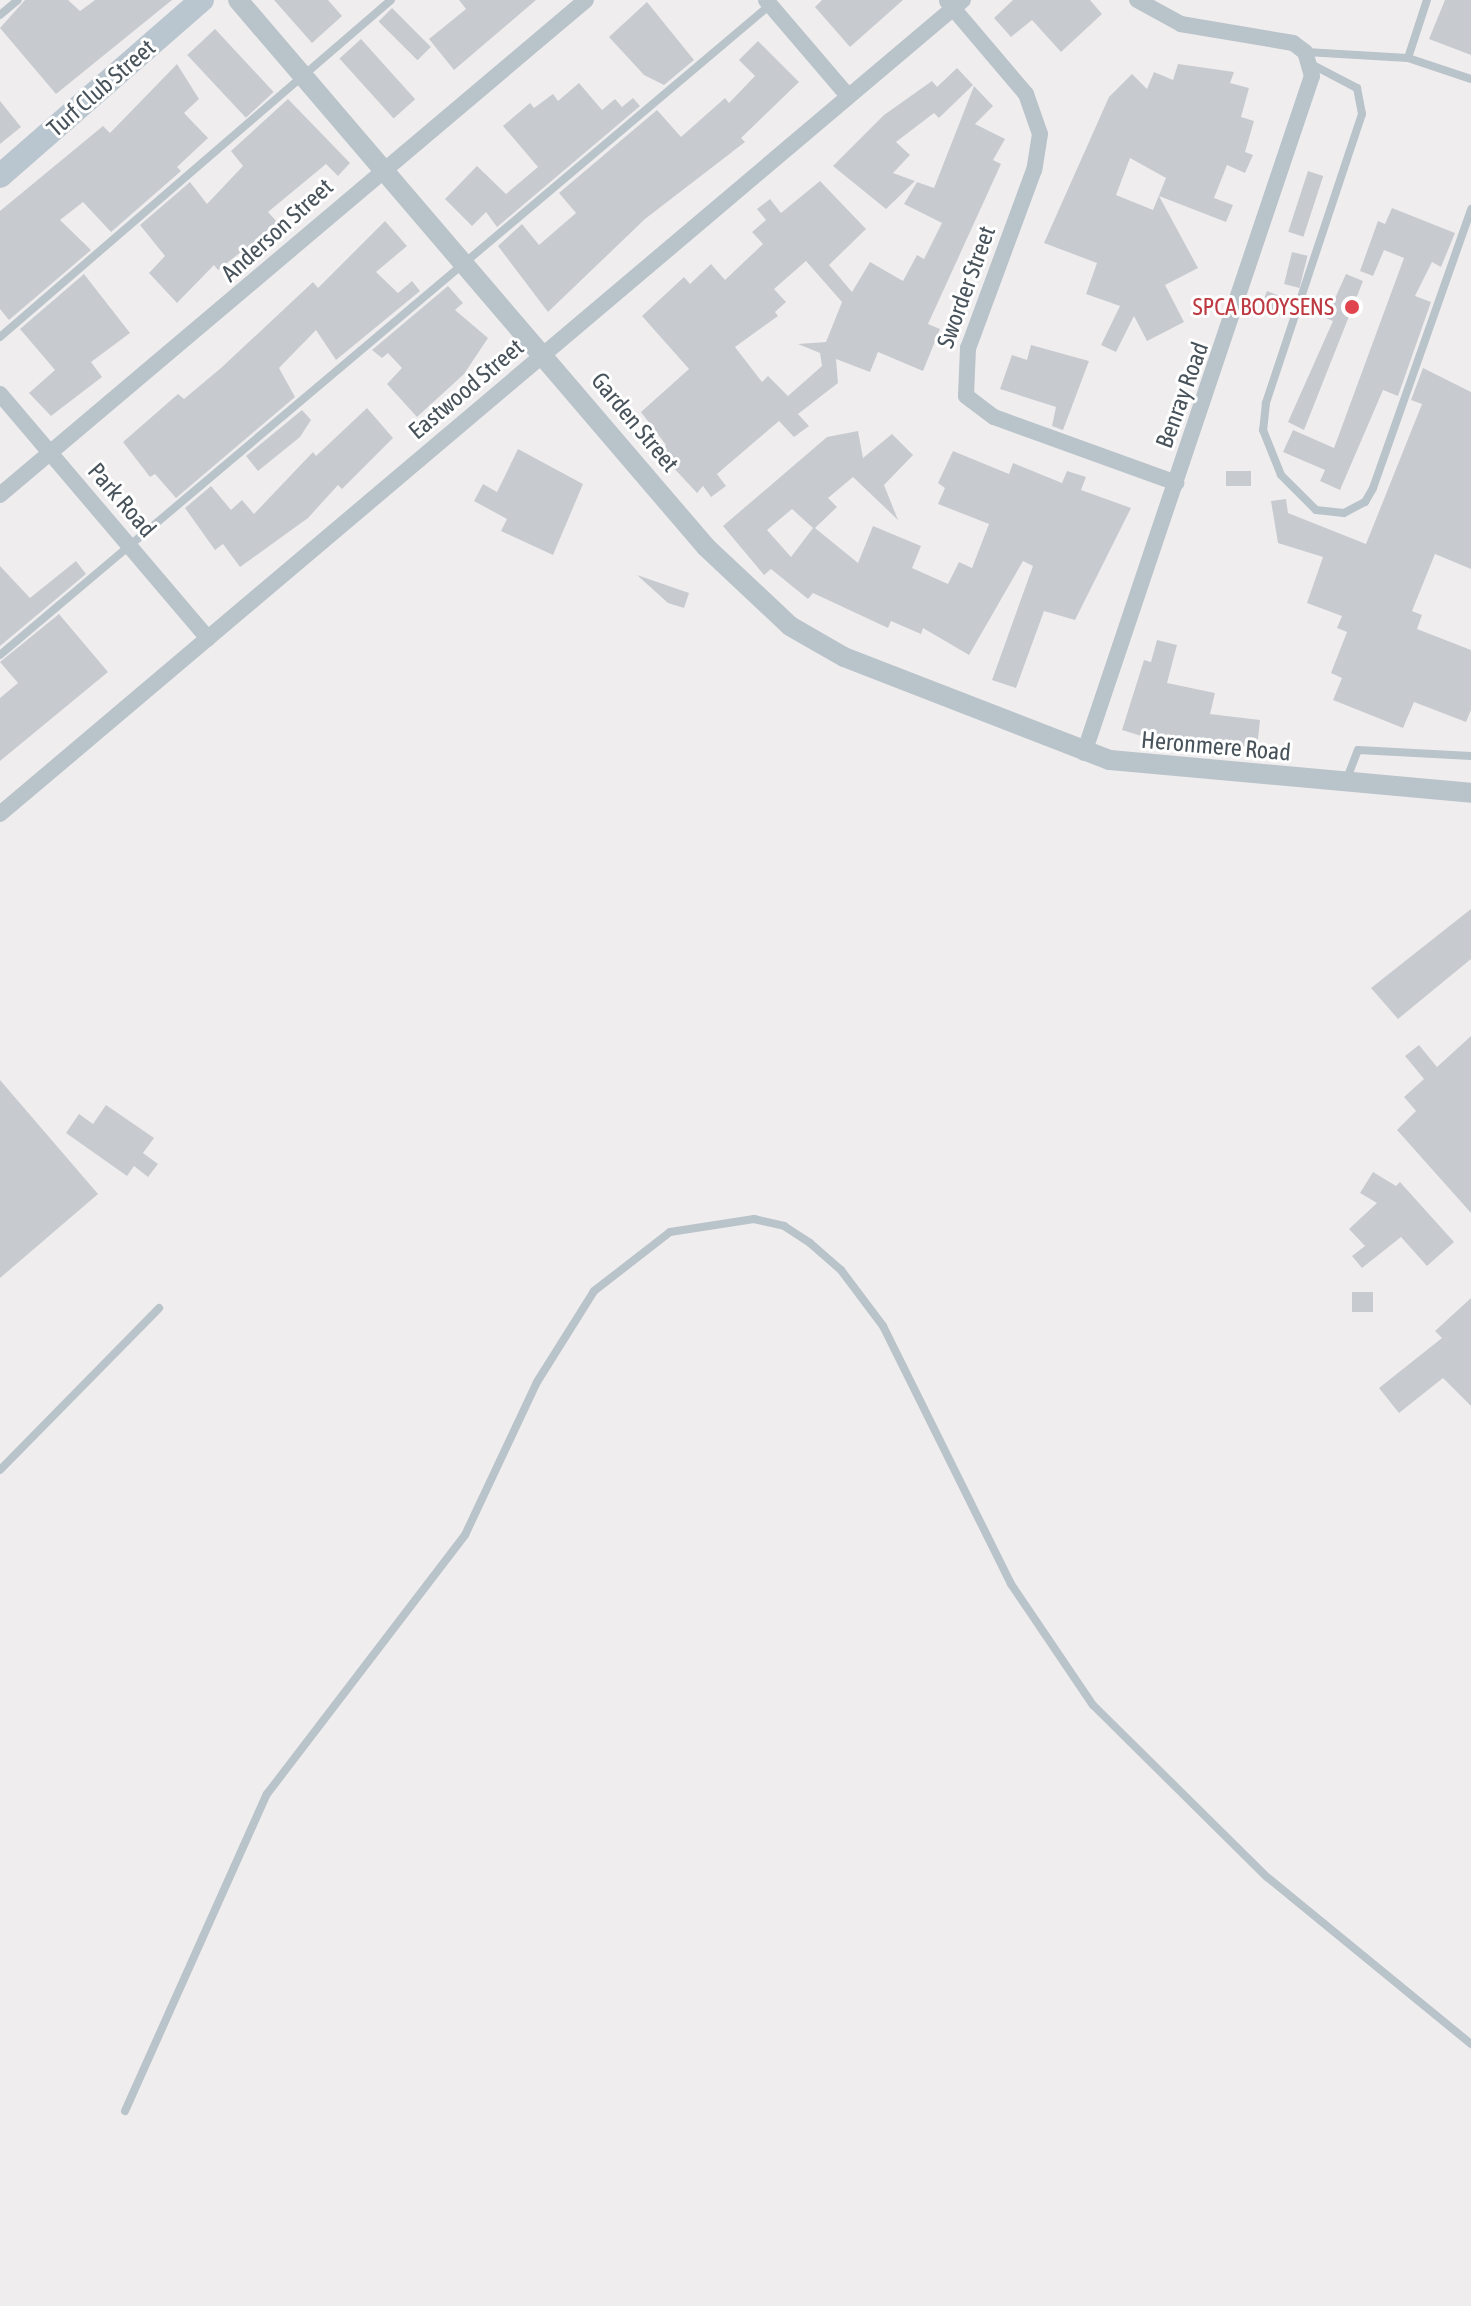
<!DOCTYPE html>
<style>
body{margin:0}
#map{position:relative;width:1471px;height:2306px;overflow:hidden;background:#f0edee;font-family:"Asap Condensed",sans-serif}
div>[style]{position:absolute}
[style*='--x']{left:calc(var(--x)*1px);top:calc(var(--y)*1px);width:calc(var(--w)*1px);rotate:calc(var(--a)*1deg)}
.building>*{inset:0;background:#c7cbd0;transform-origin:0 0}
.service>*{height:8px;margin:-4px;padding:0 4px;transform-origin:4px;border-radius:4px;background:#b9c3ca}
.minor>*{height:16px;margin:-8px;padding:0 8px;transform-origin:8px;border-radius:8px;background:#b9c3ca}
.tertiary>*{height:20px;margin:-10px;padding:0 10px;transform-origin:10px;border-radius:10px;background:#b9c3ca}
.secondary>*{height:24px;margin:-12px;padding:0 12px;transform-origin:12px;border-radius:12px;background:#bac6cf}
.dots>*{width:22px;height:22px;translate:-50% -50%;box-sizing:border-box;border:4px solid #fff;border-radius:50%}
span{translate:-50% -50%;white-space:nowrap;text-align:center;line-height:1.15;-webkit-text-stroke:6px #fff;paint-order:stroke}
.street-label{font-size:24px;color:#47525a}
.health-label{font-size:24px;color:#be3a42}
.right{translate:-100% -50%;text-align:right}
</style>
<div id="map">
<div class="building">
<i style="clip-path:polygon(25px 0,68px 0,80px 11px,95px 0,172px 0,56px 94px,0 28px)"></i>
<i style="clip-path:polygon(274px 0,328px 0,342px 16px,312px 43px)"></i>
<i style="clip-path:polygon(459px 0,536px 0,454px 70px,429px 39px,466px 9px)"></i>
<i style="clip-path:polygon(822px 0,903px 0,850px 47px,815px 7px)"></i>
<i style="clip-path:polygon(1013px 0,1090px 0,1102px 14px,1061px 52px,1032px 20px,1011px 37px,994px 18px)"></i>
<i style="clip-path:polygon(1445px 0,1471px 0,1471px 55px,1429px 39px)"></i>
<i style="clip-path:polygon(647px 2px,694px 60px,664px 85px,644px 75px,609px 37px)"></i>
<i style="left:392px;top:8px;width:55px;height:19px;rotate:45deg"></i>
<i style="left:215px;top:29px;width:86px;height:38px;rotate:47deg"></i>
<i style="left:361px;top:39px;width:81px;height:29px;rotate:48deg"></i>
<i style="clip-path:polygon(758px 41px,799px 82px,741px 138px,745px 142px,645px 219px,548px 312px,498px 246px,522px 224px,539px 245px,576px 213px,559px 193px,657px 110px,681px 137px,725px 98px,729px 103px,755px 76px,739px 60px)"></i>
<i style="clip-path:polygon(177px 64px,199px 99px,184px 113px,208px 138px,177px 167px,181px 171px,111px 232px,83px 202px,60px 220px,91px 250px,9px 320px,0 309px,0 211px,103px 126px,110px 133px)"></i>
<i style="clip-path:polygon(evenodd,1178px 64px,1234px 72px,1230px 83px,1249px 88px,1241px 117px,1254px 121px,1245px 152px,1253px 155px,1245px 173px,1227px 165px,1214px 198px,1233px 205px,1226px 222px,1159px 196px,1198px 268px,1165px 285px,1184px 322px,1147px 341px,1134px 316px,1116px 352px,1101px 345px,1120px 306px,1086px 294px,1097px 263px,1044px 243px,1109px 97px,1132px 74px,1147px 89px,1154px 72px,1173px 80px,1178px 64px,1130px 158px,1166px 178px,1153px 210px,1116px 195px,1130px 158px)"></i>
<i style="clip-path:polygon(957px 68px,973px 85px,939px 118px,934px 113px,896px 142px,910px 155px,893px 173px,915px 181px,886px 209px,833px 166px,884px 115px,932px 81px,937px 87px)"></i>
<i style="clip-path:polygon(579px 83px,602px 110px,615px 99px,622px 107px,633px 98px,640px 106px,497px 227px,486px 212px,472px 226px,445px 199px,477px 166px,506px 194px,538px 167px,503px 126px,530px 103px,534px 108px,553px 94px,558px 101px)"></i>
<i style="clip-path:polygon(evenodd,974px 86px,993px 106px,975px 124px,1005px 139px,993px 160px,1001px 164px,928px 324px,940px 329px,923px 371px,878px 352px,870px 372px,836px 359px,838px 383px,798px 414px,809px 426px,794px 437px,779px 421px,717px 474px,726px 486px,711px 497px,703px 486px,697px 493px,658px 451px,666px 445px,641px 412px,689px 369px,642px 316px,684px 277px,690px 284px,711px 264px,725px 280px,763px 244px,752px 232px,766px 220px,757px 209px,770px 199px,781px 213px,820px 181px,866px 229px,829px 265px,852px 292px,870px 262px,903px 281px,917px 255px,924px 259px,942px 223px,904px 204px,917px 182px,934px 188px,974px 86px,806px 261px,842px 302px,826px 342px,798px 344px,820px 353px,822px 366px,788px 396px,768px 376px,762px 382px,735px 347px,778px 316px,775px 312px,786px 302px,774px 289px,806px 261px)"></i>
<i style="clip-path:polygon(288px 99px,350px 163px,338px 176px,326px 164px,268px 212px,278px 223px,218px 270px,214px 265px,177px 303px,149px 273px,165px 256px,140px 225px,190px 182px,207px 204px,243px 166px,231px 151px)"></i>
<i style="clip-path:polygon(0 101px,21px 127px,0 144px)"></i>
<i style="left:1308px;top:171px;width:16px;height:64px;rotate:18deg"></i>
<i style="clip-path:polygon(1392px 208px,1455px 233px,1441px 267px,1432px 262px,1415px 296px,1431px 302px,1398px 396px,1383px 390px,1340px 490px,1320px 481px,1325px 470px,1283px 452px,1293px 430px,1334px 448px,1404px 258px,1384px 250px,1373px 276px,1360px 271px,1378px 221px,1385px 224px)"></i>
<i style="clip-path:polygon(385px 221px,407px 246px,376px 272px,398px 293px,412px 281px,420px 291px,336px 360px,316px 330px,279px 368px,295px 397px,176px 498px,155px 474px,150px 477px,123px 442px,178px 394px,184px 399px,221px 368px,313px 282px,318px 288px)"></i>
<i style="left:1292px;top:252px;width:16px;height:33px;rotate:14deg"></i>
<i style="clip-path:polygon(84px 274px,130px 333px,91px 362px,102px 377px,51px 416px,29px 393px,55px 370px,20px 329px)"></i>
<i style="clip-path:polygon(1346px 274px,1363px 281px,1304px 430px,1288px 422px,1333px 321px,1326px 318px)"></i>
<i style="clip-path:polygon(448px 286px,463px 303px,455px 310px,488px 338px,464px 374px,417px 417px,387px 384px,402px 368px,388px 353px,382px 358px,372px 350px)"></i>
<i style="left:1267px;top:291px;width:22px;height:18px;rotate:21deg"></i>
<i style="clip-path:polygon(1031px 345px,1089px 361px,1063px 430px,1052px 426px,1056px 407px,1000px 389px,1012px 355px,1027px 360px)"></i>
<i style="clip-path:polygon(1423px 368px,1471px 392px,1471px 569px,1435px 554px,1412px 611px,1422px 615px,1417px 629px,1471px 650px,1471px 710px,1466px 722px,1414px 702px,1403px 728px,1333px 700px,1342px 678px,1331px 673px,1347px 632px,1337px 628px,1342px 616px,1307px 603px,1323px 557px,1278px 543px,1271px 501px,1286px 499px,1288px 513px,1366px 544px,1422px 404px,1411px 400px)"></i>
<i style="clip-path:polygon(367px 408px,393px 438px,342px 489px,338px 485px,308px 518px,240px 567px,223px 544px,215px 550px,185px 508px,211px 486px,231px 510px,242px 500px,254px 514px,313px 452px,316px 456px)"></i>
<i style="clip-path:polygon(302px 410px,311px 420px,300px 437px,258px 471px,246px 456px)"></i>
<i style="clip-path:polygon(evenodd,858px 431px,863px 458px,892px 434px,913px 455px,884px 485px,898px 520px,853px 477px,828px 498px,837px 507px,815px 528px,858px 563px,873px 526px,921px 546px,912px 568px,948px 584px,959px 562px,972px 568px,989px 524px,938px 504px,945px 488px,938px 483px,953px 451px,1009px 474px,1013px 463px,1062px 483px,1067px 471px,1086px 477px,1081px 490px,1131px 508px,1075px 620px,1044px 611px,1016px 688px,992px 680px,1033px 566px,1023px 561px,969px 655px,923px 628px,921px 634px,891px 621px,888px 628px,813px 593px,808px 599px,771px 569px,764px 575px,723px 526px,827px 437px,858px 431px,792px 509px,813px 528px,791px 557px,767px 530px,792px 509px)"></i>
<i style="clip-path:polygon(518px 449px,583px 484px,553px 555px,501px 531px,507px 519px,474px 501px,483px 484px,497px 492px)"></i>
<i style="left:1226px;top:471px;width:25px;height:15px"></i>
<i style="clip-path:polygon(76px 561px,86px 574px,0 646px,0 566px,30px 598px)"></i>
<i style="clip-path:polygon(637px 575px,689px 593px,684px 608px,668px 603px)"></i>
<i style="clip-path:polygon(59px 614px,108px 672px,0 761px,0 698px,18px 683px,0 662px)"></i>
<i style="clip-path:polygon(1157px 640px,1177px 645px,1167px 683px,1215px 693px,1210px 714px,1260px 720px,1257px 748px,1148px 738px,1122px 730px,1144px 660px,1151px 662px)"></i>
<i style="clip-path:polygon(1471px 909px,1471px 959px,1398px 1019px,1371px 988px)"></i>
<i style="clip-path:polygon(1471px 1036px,1471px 1213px,1397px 1130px,1416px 1111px,1404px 1097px,1424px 1079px,1405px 1056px,1419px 1045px,1437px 1067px)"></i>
<i style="clip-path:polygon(0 1080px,98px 1194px,0 1278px)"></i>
<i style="clip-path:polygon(106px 1105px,154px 1138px,143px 1153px,158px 1164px,148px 1177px,134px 1166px,127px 1176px,66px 1133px,79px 1114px,93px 1124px)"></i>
<i style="clip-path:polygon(1373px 1172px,1396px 1186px,1400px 1182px,1454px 1242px,1427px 1266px,1401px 1237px,1362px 1268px,1352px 1256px,1365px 1246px,1349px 1229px,1377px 1203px,1360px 1193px)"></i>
<i style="left:1352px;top:1292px;width:21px;height:20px"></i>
<i style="clip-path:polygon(1471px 1298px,1471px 1406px,1443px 1378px,1399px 1413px,1379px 1388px,1442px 1338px,1435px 1331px)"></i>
</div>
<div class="service">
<i style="--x:0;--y:15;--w:23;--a:-40"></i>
<i style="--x:1306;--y:52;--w:102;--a:3.4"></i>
<i style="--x:1408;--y:58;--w:66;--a:18.4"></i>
<i style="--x:1408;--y:58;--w:61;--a:-71.9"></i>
<i style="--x:1311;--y:64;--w:52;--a:27.6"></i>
<i style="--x:1357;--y:88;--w:26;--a:79"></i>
<i style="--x:1362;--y:114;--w:305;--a:108.4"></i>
<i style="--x:1266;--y:403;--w:27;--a:96"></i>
<i style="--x:1263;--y:430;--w:48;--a:68.2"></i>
<i style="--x:1281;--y:475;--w:49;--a:45"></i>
<i style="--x:1316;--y:510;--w:28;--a:6"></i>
<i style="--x:1344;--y:513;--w:24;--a:-28"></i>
<i style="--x:1365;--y:502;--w:16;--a:-60"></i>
<i style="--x:1373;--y:488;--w:296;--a:-70.6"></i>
<i style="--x:0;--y:337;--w:516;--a:-40.76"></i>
<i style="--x:0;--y:655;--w:1008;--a:-40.17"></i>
<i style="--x:1346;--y:781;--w:33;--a:-69"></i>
<i style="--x:1358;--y:750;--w:113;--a:3"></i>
<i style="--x:0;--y:1470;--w:227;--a:-45.5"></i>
<i style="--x:125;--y:2111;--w:347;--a:-65.9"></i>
<i style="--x:267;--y:1794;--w:326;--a:-52.6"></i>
<i style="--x:465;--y:1535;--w:169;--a:-64.8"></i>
<i style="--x:537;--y:1382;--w:107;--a:-57.9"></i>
<i style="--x:594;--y:1291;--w:96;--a:-37.8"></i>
<i style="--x:670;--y:1232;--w:85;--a:-8.8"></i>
<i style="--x:754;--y:1219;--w:31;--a:13"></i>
<i style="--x:784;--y:1226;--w:31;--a:33"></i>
<i style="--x:810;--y:1243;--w:41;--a:41.1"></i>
<i style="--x:841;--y:1270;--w:70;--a:53.1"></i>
<i style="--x:883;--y:1326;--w:288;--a:63.6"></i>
<i style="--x:1011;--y:1584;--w:146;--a:55.9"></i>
<i style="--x:1093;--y:1705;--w:245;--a:44.7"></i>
<i style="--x:1267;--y:1877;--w:264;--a:39.3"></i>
</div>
<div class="minor">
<i style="--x:766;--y:0;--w:126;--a:49.5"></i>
<i style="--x:947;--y:1;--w:122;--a:49.7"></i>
<i style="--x:1026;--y:94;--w:42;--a:70.7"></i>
<i style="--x:1040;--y:134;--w:36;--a:99"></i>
<i style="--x:1034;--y:170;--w:190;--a:110.3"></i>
<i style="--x:968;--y:348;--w:48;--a:92.4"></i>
<i style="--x:966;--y:396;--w:35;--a:37"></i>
<i style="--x:994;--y:417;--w:194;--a:19.9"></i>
<i style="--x:0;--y:394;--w:321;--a:49.6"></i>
<i style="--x:0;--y:495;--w:767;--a:-40.19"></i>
<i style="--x:1084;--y:753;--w:714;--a:-71.39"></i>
<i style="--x:1312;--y:76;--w:25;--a:-106"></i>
<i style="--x:1305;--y:52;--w:15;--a:-143"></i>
<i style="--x:1293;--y:43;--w:114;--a:-170.4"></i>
<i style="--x:1181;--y:24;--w:50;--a:-151.4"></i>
<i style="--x:0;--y:814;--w:1261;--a:-40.21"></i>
</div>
<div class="tertiary">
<i style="--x:238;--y:0;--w:720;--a:49.45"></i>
<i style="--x:706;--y:547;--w:115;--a:43.2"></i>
<i style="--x:790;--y:626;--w:62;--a:29.9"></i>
<i style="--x:844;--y:657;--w:285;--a:21.2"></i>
<i style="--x:1110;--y:760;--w:363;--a:5.2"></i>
</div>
<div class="secondary">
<i style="--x:0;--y:176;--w:268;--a:-41.1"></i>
</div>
<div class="dots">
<i style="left:1352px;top:307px;background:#e0444e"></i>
</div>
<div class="street-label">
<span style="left:101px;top:88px;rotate:-41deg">Turf Club Street</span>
<span style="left:277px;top:230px;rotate:-42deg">Anderson Street</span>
<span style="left:966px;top:287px;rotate:-70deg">Sworder Street</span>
<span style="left:466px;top:389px;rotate:-40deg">Eastwood Street</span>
<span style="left:1182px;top:395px;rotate:-70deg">Benray Road</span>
<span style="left:635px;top:422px;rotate:50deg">Garden Street</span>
<span style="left:122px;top:500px;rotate:49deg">Park Road</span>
<span style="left:1216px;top:746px;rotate:5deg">Heronmere Road</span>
</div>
<div class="health-label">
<span class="right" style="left:1334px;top:307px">SPCA BOOYSENS</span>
</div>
</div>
